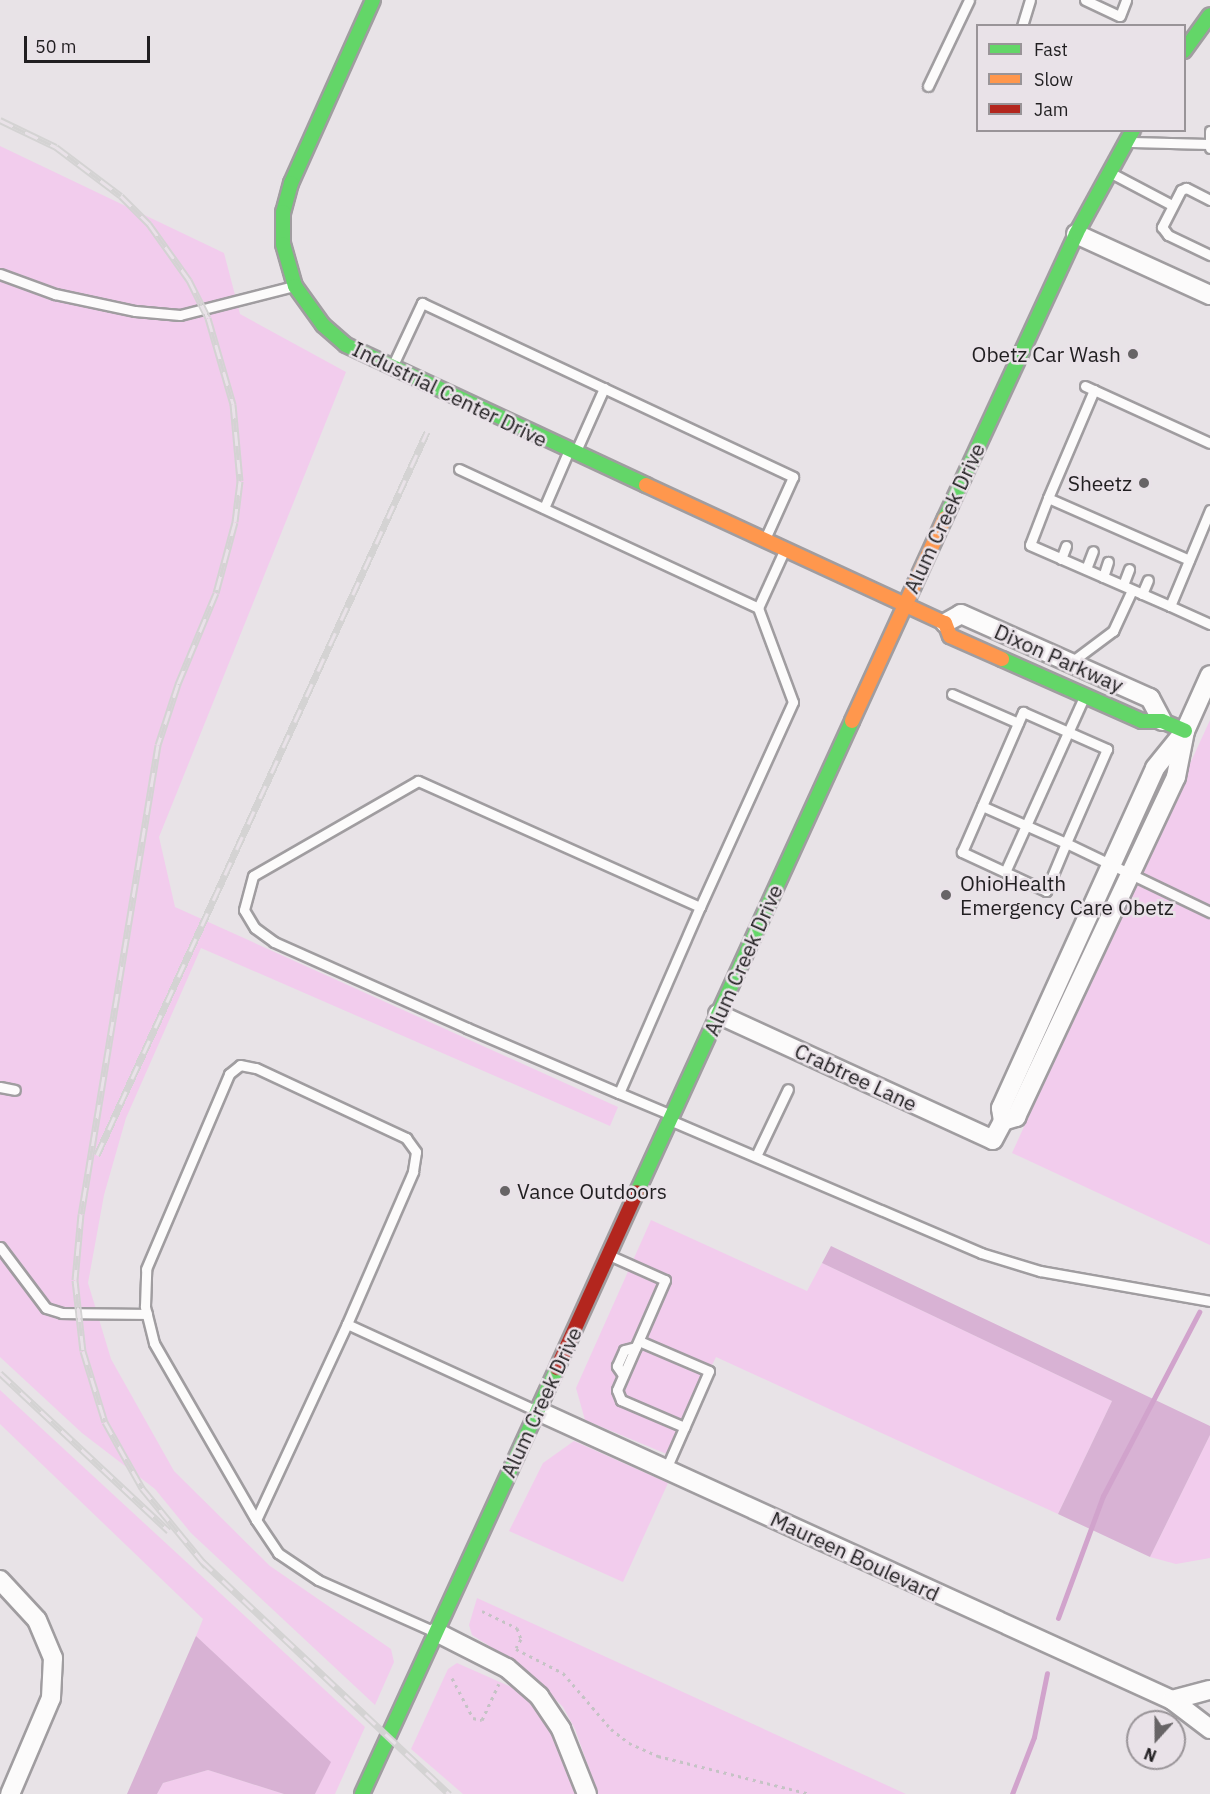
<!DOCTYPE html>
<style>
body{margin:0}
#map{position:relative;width:1210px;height:1794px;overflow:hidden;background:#e8e3e7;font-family:"IBM Plex Sans",sans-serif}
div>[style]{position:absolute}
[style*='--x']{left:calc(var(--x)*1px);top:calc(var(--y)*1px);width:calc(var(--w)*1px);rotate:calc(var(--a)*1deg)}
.green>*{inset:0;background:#f2cced}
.forest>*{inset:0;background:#d8b2d4}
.stream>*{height:5px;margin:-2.5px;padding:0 2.5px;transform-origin:2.5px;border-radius:2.5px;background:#d1a3cc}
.path>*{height:3px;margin-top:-1.5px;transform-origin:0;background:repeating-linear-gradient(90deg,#c5c3c5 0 3px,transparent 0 7.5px)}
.roads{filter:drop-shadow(2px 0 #a09da0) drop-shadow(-2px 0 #a09da0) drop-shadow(0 2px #a09da0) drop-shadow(0 -2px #a09da0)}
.lane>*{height:9px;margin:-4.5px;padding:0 4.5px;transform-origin:4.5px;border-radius:4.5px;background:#fcfbfb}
.street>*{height:18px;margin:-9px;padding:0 9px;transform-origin:9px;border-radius:9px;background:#fcfbfb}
.fast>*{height:14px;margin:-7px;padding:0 7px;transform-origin:7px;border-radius:7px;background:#63d668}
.slow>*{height:14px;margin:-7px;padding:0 7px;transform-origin:7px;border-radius:7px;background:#ff974d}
.jam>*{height:14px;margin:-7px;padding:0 7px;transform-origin:7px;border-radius:7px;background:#b3261e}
.rail>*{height:7px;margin-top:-3.5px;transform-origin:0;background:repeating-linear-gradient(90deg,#e9e2e8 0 14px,#d4d3d3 0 28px);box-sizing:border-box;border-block:2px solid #d4d3d3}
.dots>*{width:16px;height:16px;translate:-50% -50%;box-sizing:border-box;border:3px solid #e9e2e8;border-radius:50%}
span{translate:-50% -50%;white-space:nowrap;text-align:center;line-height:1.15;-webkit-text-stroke:5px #e9e2e8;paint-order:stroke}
.poi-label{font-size:21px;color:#211f21}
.right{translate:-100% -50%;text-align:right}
.left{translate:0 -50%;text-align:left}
.street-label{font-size:21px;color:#211f21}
.legend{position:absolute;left:976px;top:24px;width:210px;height:108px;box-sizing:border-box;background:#e9e2e8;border:2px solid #999498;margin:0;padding:8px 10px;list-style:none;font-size:18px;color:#211f21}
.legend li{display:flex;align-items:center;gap:12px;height:30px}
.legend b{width:30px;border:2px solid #999498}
.north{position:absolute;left:1126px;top:1710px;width:60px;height:60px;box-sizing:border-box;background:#e9e2e8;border:2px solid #999498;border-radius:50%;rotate:201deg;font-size:16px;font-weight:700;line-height:24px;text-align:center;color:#211f21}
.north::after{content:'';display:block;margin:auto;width:21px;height:27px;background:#676466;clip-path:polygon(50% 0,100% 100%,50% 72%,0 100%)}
.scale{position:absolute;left:24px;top:36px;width:126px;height:27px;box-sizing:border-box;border:3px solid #211f21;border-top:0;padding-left:8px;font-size:18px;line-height:21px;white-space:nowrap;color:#211f21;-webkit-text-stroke:4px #e9e2e8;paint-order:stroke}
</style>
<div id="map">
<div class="green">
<i style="clip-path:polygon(0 146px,224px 253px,240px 314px,346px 372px,159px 837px,175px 907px,618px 1107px,610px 1126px,201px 948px,126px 1118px,104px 1195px,88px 1283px,111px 1359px,174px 1471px,270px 1566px,391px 1649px,394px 1662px,375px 1705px,191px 1533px,155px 1489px,82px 1433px,0 1357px)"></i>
<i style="clip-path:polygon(1210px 720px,1210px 1245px,1012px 1153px)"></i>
<i style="clip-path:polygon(651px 1220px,807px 1291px,822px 1263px,1112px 1401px,1058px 1514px,716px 1357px,669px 1455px,585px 1420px,576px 1388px)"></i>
<i style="clip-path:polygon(0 1390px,365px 1727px,335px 1794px,315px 1794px,330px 1762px,196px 1636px,203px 1619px,0 1424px)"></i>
<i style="clip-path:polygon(1210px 1435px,1210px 1558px,1176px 1564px,1150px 1557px)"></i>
<i style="clip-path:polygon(574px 1441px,668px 1483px,623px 1582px,509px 1531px,543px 1463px)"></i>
<i style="clip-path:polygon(477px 1598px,906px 1794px,598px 1794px,575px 1729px,563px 1707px,524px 1668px,472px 1635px,469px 1625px)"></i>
<i style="clip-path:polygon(457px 1663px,511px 1687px,530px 1703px,555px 1737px,577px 1794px,463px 1794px,411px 1749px,448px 1669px)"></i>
<i style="clip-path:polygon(208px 1770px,284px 1794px,157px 1794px,163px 1783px)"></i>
</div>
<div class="forest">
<i style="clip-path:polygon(831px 1246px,1210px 1426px,1210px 1435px,1150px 1557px,1058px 1514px,1112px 1401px,822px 1263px)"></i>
<i style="clip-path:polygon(196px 1636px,331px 1762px,315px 1794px,284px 1794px,208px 1770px,163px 1783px,157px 1794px,127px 1794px)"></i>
</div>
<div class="stream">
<i style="--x:1058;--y:1618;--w:130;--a:-69.8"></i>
<i style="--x:1103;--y:1496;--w:208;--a:-62.4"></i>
<i style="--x:1012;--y:1794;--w:61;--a:-68.9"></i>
<i style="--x:1034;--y:1737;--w:65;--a:-78.5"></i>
</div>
<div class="path">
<i style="--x:482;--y:1611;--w:39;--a:26"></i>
<i style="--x:517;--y:1628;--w:12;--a:70"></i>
<i style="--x:521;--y:1639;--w:10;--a:119"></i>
<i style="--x:516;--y:1649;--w:53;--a:27.1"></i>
<i style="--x:563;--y:1673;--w:74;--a:49.4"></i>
<i style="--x:611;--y:1729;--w:23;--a:38"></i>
<i style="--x:629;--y:1743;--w:32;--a:24"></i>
<i style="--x:658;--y:1756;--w:157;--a:14"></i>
<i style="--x:452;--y:1678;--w:45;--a:62.3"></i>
<i style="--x:473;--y:1718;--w:9;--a:13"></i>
<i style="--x:482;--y:1720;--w:40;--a:-65"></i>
</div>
<div class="roads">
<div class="lane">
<i style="--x:1085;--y:0;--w:38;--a:25"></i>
<i style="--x:1120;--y:16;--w:17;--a:-69"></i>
<i style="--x:1022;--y:26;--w:27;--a:-73"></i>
<i style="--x:928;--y:86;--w:95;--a:-64.5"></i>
<i style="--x:1210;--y:131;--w:17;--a:90"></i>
<i style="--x:1132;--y:142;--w:76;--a:1.5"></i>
<i style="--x:1113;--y:174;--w:67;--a:27.7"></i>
<i style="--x:1210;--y:200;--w:27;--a:-153"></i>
<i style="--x:1186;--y:188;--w:5;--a:158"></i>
<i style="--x:1181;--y:190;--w:42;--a:117.2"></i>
<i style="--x:1162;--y:227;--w:10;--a:53"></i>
<i style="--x:1168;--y:235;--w:47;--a:25.5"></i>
<i style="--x:0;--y:274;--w:59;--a:20"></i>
<i style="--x:55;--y:294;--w:82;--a:12"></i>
<i style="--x:135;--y:311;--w:45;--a:5.1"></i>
<i style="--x:180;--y:315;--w:118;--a:-14.3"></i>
<i style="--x:392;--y:367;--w:71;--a:-64.9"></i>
<i style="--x:422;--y:303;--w:410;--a:25.1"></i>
<i style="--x:793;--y:477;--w:68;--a:114.3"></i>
<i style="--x:1085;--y:386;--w:137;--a:24.5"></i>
<i style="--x:1094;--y:390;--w:117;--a:113.1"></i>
<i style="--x:1048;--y:498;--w:154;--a:23.7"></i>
<i style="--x:576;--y:451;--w:69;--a:-66"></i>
<i style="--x:459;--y:469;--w:330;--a:24.9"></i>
<i style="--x:1048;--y:498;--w:50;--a:111"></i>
<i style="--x:1030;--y:545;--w:153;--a:23.5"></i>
<i style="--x:544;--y:508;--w:63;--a:-66.7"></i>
<i style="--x:1210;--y:510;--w:104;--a:112.6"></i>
<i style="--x:1170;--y:606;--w:44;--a:24.2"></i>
<i style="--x:1061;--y:559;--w:14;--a:-69"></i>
<i style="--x:1086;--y:569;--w:19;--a:-69"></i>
<i style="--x:1103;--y:577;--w:16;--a:-72"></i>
<i style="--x:1123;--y:585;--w:17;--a:-69"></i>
<i style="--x:1142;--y:594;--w:15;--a:-67"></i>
<i style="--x:1070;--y:663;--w:54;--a:-36.7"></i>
<i style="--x:1113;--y:631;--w:45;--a:-65.1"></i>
<i style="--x:952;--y:694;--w:72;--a:23.7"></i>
<i style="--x:982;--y:806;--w:92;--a:23.8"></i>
<i style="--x:1066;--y:843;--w:52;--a:112.6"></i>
<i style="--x:1046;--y:891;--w:93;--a:-155.1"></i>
<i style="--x:962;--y:852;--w:153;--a:-66.5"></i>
<i style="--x:1023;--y:712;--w:92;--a:23.8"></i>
<i style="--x:1107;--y:749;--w:103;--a:113.6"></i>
<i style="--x:1066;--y:843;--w:160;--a:25.6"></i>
<i style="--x:1005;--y:872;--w:192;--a:-65.7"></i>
<i style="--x:700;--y:907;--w:225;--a:-65.6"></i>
<i style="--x:793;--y:702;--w:100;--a:-110.4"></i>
<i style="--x:758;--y:608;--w:63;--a:-65.5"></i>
<i style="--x:240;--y:1065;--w:16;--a:11"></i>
<i style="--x:256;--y:1068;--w:166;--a:25"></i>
<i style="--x:406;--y:1138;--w:17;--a:54"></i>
<i style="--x:416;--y:1152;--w:20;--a:99"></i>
<i style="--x:413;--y:1172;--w:166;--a:113.5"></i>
<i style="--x:347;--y:1324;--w:216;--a:114.9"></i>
<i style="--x:256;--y:1520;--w:204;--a:-120"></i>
<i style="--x:154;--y:1343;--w:38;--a:-104"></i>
<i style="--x:145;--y:1306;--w:37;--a:-88"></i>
<i style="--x:146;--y:1269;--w:212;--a:-66.9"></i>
<i style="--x:229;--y:1074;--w:14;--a:-39"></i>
<i style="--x:0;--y:1087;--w:15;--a:11"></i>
<i style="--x:619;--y:1093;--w:203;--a:-66.5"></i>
<i style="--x:700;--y:907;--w:309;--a:-155.9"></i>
<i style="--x:418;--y:781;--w:190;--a:150.1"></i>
<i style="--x:253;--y:876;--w:35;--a:105"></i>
<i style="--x:244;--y:910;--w:21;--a:59"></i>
<i style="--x:255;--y:928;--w:24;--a:36"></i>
<i style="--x:274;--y:942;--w:211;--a:24"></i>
<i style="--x:467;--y:1028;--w:165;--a:23.2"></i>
<i style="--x:619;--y:1093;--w:54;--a:22.8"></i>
<i style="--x:672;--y:1121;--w:336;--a:23.1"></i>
<i style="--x:981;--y:1253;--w:62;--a:17"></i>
<i style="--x:1040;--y:1271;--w:173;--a:10"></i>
<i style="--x:756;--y:1156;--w:74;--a:-64.5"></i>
<i style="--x:0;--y:1247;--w:76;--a:53"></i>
<i style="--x:46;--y:1308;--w:17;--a:17"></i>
<i style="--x:62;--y:1313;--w:85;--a:0.7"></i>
<i style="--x:611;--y:1256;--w:59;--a:24"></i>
<i style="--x:665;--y:1280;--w:120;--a:113.6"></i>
<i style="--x:617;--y:1390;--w:11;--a:68"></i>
<i style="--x:621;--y:1400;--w:69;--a:23.2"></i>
<i style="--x:347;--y:1324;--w:205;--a:24.6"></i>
<i style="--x:639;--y:1341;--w:76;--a:23.2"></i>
<i style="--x:709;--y:1371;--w:107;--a:113.7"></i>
<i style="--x:623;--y:1375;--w:11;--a:-124"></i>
<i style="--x:617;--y:1366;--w:17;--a:-66"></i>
<i style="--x:624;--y:1350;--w:12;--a:-14"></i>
<i style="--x:256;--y:1520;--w:40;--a:56"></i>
<i style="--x:278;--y:1553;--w:48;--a:34"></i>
<i style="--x:318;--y:1580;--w:126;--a:23.9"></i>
</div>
<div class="street">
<i style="--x:1076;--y:234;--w:147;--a:24.5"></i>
<i style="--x:945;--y:623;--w:18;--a:-29"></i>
<i style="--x:961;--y:614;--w:207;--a:24"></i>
<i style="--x:1150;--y:698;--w:26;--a:62"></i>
<i style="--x:718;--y:1014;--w:302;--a:24.6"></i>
<i style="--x:993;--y:1140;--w:21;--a:-62"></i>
<i style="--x:1003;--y:1121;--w:13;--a:-99"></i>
<i style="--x:1001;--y:1108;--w:373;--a:-65.6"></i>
<i style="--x:1155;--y:768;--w:48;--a:-51"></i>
<i style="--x:1003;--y:1121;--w:14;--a:-17"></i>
<i style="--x:1016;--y:1117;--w:376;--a:-64.8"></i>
<i style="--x:1176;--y:777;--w:47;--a:-78.9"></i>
<i style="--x:1185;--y:731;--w:61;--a:-65.9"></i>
<i style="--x:538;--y:1411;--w:697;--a:24.51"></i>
<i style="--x:1172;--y:1700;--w:48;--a:37.3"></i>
<i style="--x:0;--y:1580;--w:54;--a:47.2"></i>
<i style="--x:37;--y:1620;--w:41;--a:67.2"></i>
<i style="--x:53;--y:1658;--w:40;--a:92.9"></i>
<i style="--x:51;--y:1698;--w:104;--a:113.1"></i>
<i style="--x:436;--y:1632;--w:80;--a:26.9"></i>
<i style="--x:507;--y:1668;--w:43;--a:41.2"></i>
<i style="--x:539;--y:1696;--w:40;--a:56"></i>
<i style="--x:561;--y:1729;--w:70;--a:68.2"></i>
<i style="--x:1172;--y:1700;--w:39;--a:-15"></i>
</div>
<div class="fast">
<i style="--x:373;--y:0;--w:201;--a:114.1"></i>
<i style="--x:291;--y:183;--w:30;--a:105"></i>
<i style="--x:283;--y:212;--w:32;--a:90"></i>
<i style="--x:283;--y:244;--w:44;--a:74.1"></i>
<i style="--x:295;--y:286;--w:48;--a:54.3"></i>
<i style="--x:323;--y:325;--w:30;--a:41"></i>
<i style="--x:346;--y:345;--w:331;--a:25"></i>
<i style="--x:1184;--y:51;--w:44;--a:-54.2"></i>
<i style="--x:945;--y:518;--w:313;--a:-65.2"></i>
<i style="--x:1076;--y:234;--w:119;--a:-61.3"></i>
<i style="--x:1002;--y:659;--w:153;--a:23.9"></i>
<i style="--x:1142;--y:721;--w:20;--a:0"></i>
<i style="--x:1162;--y:721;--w:25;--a:23"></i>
<i style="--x:637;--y:1192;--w:518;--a:-65.46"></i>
<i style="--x:362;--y:1794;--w:469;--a:-65.4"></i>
</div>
<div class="slow">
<i style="--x:646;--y:485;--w:329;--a:24.8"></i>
<i style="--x:945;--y:623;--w:14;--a:69"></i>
<i style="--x:950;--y:636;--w:57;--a:23.9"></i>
<i style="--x:852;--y:721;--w:223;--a:-65.4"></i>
</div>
<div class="jam">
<i style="--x:557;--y:1368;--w:193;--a:-65.6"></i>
</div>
</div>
<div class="rail">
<i style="--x:0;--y:120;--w:62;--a:25.7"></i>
<i style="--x:56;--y:147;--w:81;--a:37"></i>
<i style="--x:121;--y:196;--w:40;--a:45"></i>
<i style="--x:149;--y:224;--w:69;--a:54.5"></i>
<i style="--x:189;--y:280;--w:42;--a:63.4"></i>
<i style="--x:208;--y:318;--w:90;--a:73.8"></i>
<i style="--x:233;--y:404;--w:77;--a:84.8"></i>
<i style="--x:240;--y:481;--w:41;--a:97"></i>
<i style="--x:235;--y:522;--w:73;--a:105"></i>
<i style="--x:216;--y:593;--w:99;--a:112.7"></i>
<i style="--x:178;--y:684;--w:64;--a:108.2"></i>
<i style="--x:158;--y:745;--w:475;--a:99.3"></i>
<i style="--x:81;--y:1214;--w:66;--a:95.2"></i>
<i style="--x:75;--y:1280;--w:71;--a:83.6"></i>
<i style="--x:83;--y:1351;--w:74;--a:72.8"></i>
<i style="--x:105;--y:1422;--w:76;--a:60.7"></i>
<i style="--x:142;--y:1488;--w:101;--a:50.6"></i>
<i style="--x:97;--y:1155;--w:795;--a:-65.47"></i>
<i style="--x:0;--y:1373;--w:231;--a:43.1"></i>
<i style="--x:202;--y:1561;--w:340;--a:43.3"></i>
</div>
<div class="dots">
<i style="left:1133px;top:354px;background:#676466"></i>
<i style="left:1144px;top:483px;background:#676466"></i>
<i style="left:946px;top:895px;background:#676466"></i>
<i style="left:505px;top:1191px;background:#676466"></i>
</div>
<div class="poi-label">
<span class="right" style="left:1121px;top:354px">Obetz Car Wash</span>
<span class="right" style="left:1132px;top:483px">Sheetz</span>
<span class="left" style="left:960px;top:895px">OhioHealth<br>Emergency Care Obetz</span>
<span class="left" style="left:517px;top:1191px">Vance Outdoors</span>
</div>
<div class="street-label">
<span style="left:450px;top:394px;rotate:26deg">Industrial Center Drive</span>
<span style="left:944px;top:518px;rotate:-65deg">Alum Creek Drive</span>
<span style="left:1059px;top:658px;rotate:24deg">Dixon Parkway</span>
<span style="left:743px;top:960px;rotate:-66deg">Alum Creek Drive</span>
<span style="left:856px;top:1077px;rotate:25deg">Crabtree Lane</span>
<span style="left:541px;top:1402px;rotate:-65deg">Alum Creek Drive</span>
<span style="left:855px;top:1556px;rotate:25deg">Maureen Boulevard</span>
</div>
<ul class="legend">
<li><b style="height:8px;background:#63d668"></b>Fast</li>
<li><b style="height:8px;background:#ff974d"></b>Slow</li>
<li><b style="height:8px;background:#b3261e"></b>Jam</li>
</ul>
<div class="north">N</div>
<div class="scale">50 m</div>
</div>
